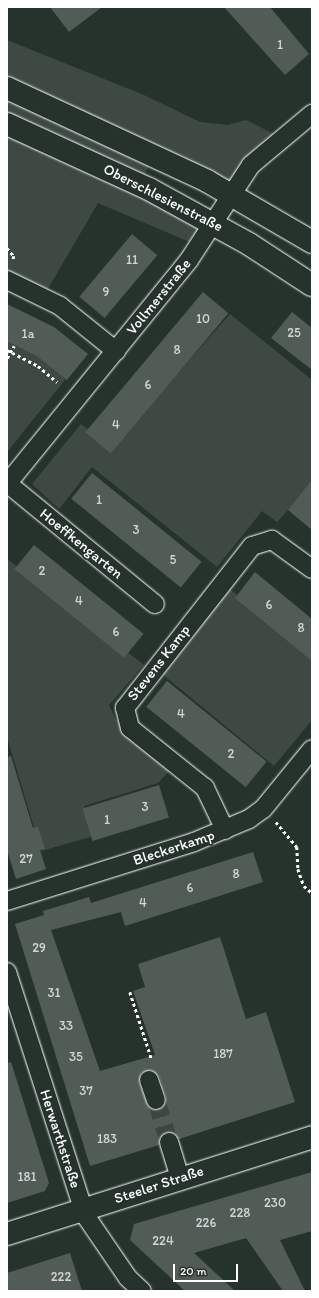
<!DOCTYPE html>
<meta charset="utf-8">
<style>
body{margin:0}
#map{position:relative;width:319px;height:1298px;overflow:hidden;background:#26332d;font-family:Itim,sans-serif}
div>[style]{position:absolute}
.green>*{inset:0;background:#3e4944;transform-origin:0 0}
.building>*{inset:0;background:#515c57;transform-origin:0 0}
.minor-tunnel>*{height:18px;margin-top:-9px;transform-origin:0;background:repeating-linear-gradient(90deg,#3c4742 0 18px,transparent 0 27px)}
.path>*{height:2.5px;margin-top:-1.25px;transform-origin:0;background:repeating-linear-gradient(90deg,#fff 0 3px,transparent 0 6px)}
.roads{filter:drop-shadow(0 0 1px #fff) drop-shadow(0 0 1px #fff)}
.minor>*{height:18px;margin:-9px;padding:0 9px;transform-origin:9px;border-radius:9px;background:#26332d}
.secondary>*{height:22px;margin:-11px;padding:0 11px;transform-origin:11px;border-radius:11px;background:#26332d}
span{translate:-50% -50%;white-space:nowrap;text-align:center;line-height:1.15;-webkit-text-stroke:3.5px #26332d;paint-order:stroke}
.number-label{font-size:13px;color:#d4d6d5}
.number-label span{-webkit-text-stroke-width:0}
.street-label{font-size:15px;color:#fff}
.frame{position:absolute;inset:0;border:8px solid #fff;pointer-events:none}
.scale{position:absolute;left:173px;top:1264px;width:65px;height:18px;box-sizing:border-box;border:2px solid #fff;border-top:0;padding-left:5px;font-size:12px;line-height:14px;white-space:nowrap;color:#fff;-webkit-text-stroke:3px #26332d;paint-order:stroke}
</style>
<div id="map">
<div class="green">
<i style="clip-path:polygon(7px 40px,144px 95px,200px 122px,228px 125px,246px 120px,282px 138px,230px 193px,7px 87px)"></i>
<i style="left:7px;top:89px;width:161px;height:33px;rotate:25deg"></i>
<i style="clip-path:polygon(7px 126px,211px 223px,199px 246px,98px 203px,42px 299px,7px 283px)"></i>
<i style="clip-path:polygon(230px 314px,312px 380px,312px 489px,309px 487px,277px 522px,262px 511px,217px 567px,92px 467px,59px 509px,32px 484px,81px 424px,111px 448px)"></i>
<i style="clip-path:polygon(7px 335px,69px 375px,7px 452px)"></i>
<i style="clip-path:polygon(7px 559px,144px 665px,109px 705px,115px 718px,171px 769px,158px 783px,84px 806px,94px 836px,41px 851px,7px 737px)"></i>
<i style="clip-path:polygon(230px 589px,312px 658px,312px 720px,274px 766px,161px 673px)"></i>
</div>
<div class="building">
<i style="clip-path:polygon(50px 7px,102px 7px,69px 32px)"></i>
<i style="clip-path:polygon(224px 7px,270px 7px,309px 54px,285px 75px)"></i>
<i style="left:132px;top:234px;width:33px;height:82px;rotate:40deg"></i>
<i style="left:203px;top:292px;width:33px;height:183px;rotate:40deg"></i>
<i style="clip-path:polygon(7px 304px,54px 327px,88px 354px,67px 380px,37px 356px,7px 341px)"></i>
<i style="clip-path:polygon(292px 312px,312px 328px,312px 370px,271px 338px)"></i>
<i style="left:92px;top:473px;width:141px;height:33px;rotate:39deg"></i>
<i style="clip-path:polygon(312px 480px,312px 530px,288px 510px)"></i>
<i style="left:34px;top:545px;width:141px;height:31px;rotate:39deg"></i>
<i style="clip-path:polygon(255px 572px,312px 619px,312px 661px,235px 598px)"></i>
<i style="left:167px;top:681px;width:128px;height:33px;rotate:39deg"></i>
<i style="clip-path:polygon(11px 756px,33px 828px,38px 827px,45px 849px,40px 850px,46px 869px,16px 879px,7px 850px,7px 757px)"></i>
<i style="left:159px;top:785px;width:34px;height:80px;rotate:73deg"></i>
<i style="clip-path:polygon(evenodd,253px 852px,263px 882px,125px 926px,121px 912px,51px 930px,100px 1071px,155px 1055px,133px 991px,145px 987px,138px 964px,220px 937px,246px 1019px,266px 1012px,295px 1102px,179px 1139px,172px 1132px,166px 1132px,159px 1145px,90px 1166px,15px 924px,44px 915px,43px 911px,89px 897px,91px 903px,253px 852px,151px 1070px,159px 1076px,166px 1097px,164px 1107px,159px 1110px,149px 1108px,139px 1083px,141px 1073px,151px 1070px)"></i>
<i style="clip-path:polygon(11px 1062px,49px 1183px,45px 1191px,7px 1203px,7px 1063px)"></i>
<i style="clip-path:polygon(312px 1172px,312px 1231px,280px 1240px,305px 1291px,283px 1291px,246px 1238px,194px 1253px,235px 1291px,185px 1291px,130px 1240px,134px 1224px)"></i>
<i style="clip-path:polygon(70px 1253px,82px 1291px,7px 1291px,7px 1273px)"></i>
</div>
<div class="minor-tunnel">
<i style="left:156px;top:1100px;width:44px;rotate:72.8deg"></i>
</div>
<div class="path">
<i style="left:7px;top:248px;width:11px;rotate:49deg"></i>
<i style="left:14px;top:256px;width:5px;rotate:101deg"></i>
<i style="left:7px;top:350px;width:35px;rotate:27deg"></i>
<i style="left:38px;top:366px;width:25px;rotate:40deg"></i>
<i style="left:7px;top:358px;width:14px;rotate:-60deg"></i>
<i style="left:276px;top:822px;width:33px;rotate:50deg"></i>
<i style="left:297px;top:847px;width:22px;rotate:87deg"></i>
<i style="left:298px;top:869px;width:18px;rotate:71deg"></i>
<i style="left:304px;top:886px;width:11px;rotate:41deg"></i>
<i style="left:130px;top:992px;width:71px;rotate:72.1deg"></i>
</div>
<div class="roads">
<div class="minor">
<i style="left:7px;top:280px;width:59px;rotate:26.1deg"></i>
<i style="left:60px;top:306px;width:72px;rotate:38.8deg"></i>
<i style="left:7px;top:483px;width:191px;rotate:39.3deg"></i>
<i style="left:7px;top:484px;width:289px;rotate:-50.9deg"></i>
<i style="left:189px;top:260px;width:113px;rotate:-56.9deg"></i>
<i style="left:251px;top:165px;width:80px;rotate:-39.9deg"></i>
<i style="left:225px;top:830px;width:47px;rotate:-115.5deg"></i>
<i style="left:205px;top:788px;width:96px;rotate:-141.3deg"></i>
<i style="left:130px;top:728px;width:21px;rotate:-104deg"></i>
<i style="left:125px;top:708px;width:206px;rotate:-51.9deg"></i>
<i style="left:252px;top:546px;width:21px;rotate:-17deg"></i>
<i style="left:272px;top:540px;width:49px;rotate:35.9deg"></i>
<i style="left:7px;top:901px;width:196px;rotate:-17.5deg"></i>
<i style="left:194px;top:842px;width:60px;rotate:-22.7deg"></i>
<i style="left:249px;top:819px;width:17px;rotate:-36deg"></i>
<i style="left:263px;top:809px;width:77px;rotate:-50.8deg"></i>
<i style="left:7px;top:972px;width:255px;rotate:72.2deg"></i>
<i style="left:85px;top:1215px;width:76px;rotate:55.7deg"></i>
<i style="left:128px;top:1278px;width:19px;rotate:43deg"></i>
<i style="left:149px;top:1080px;width:21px;rotate:71deg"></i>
<i style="left:169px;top:1142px;width:39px;rotate:73deg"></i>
</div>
<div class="secondary">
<i style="left:7px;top:88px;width:221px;rotate:24.9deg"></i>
<i style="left:207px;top:181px;width:121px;rotate:30.2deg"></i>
<i style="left:7px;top:124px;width:156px;rotate:24.6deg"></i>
<i style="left:149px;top:189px;width:114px;rotate:28.8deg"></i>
<i style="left:249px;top:244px;width:75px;rotate:33.1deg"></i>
<i style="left:7px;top:1234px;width:320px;rotate:-17.6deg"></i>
</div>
</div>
<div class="number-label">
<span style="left:280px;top:45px">1</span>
<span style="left:132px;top:260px">11</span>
<span style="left:106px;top:292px">9</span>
<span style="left:203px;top:319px">10</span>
<span style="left:294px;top:333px">25</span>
<span style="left:28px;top:334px">1a</span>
<span style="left:177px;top:350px">8</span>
<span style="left:148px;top:385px">6</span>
<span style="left:116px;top:425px">4</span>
<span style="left:99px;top:500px">1</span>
<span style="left:136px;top:530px">3</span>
<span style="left:173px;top:560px">5</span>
<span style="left:42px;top:571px">2</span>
<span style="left:79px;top:601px">4</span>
<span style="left:269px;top:605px">6</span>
<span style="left:301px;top:628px">8</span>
<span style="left:116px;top:632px">6</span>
<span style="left:181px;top:714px">4</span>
<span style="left:231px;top:754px">2</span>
<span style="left:145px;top:807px">3</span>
<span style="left:107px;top:820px">1</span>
<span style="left:26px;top:859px">27</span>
<span style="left:236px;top:874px">8</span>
<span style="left:190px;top:888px">6</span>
<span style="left:143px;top:903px">4</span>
<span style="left:39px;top:948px">29</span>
<span style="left:54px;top:993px">31</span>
<span style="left:66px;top:1026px">33</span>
<span style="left:223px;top:1054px">187</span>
<span style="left:76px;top:1057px">35</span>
<span style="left:86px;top:1091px">37</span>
<span style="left:107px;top:1139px">183</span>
<span style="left:27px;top:1177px">181</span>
<span style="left:275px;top:1203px">230</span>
<span style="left:240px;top:1213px">228</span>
<span style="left:206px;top:1223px">226</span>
<span style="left:163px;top:1241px">224</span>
<span style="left:61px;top:1277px">222</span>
</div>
<div class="street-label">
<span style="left:163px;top:198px;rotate:27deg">Oberschlesienstraße</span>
<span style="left:159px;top:297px;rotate:-51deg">Vollmerstraße</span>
<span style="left:81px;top:544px;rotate:39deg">Hoeffkengarten</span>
<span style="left:159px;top:663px;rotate:-52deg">Stevens Kamp</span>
<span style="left:174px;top:848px;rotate:-18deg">Bleckerkamp</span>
<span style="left:60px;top:1139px;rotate:72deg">Herwarthstraße</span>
<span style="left:159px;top:1185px;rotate:-18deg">Steeler Straße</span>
</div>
<div class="frame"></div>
<div class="scale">20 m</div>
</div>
